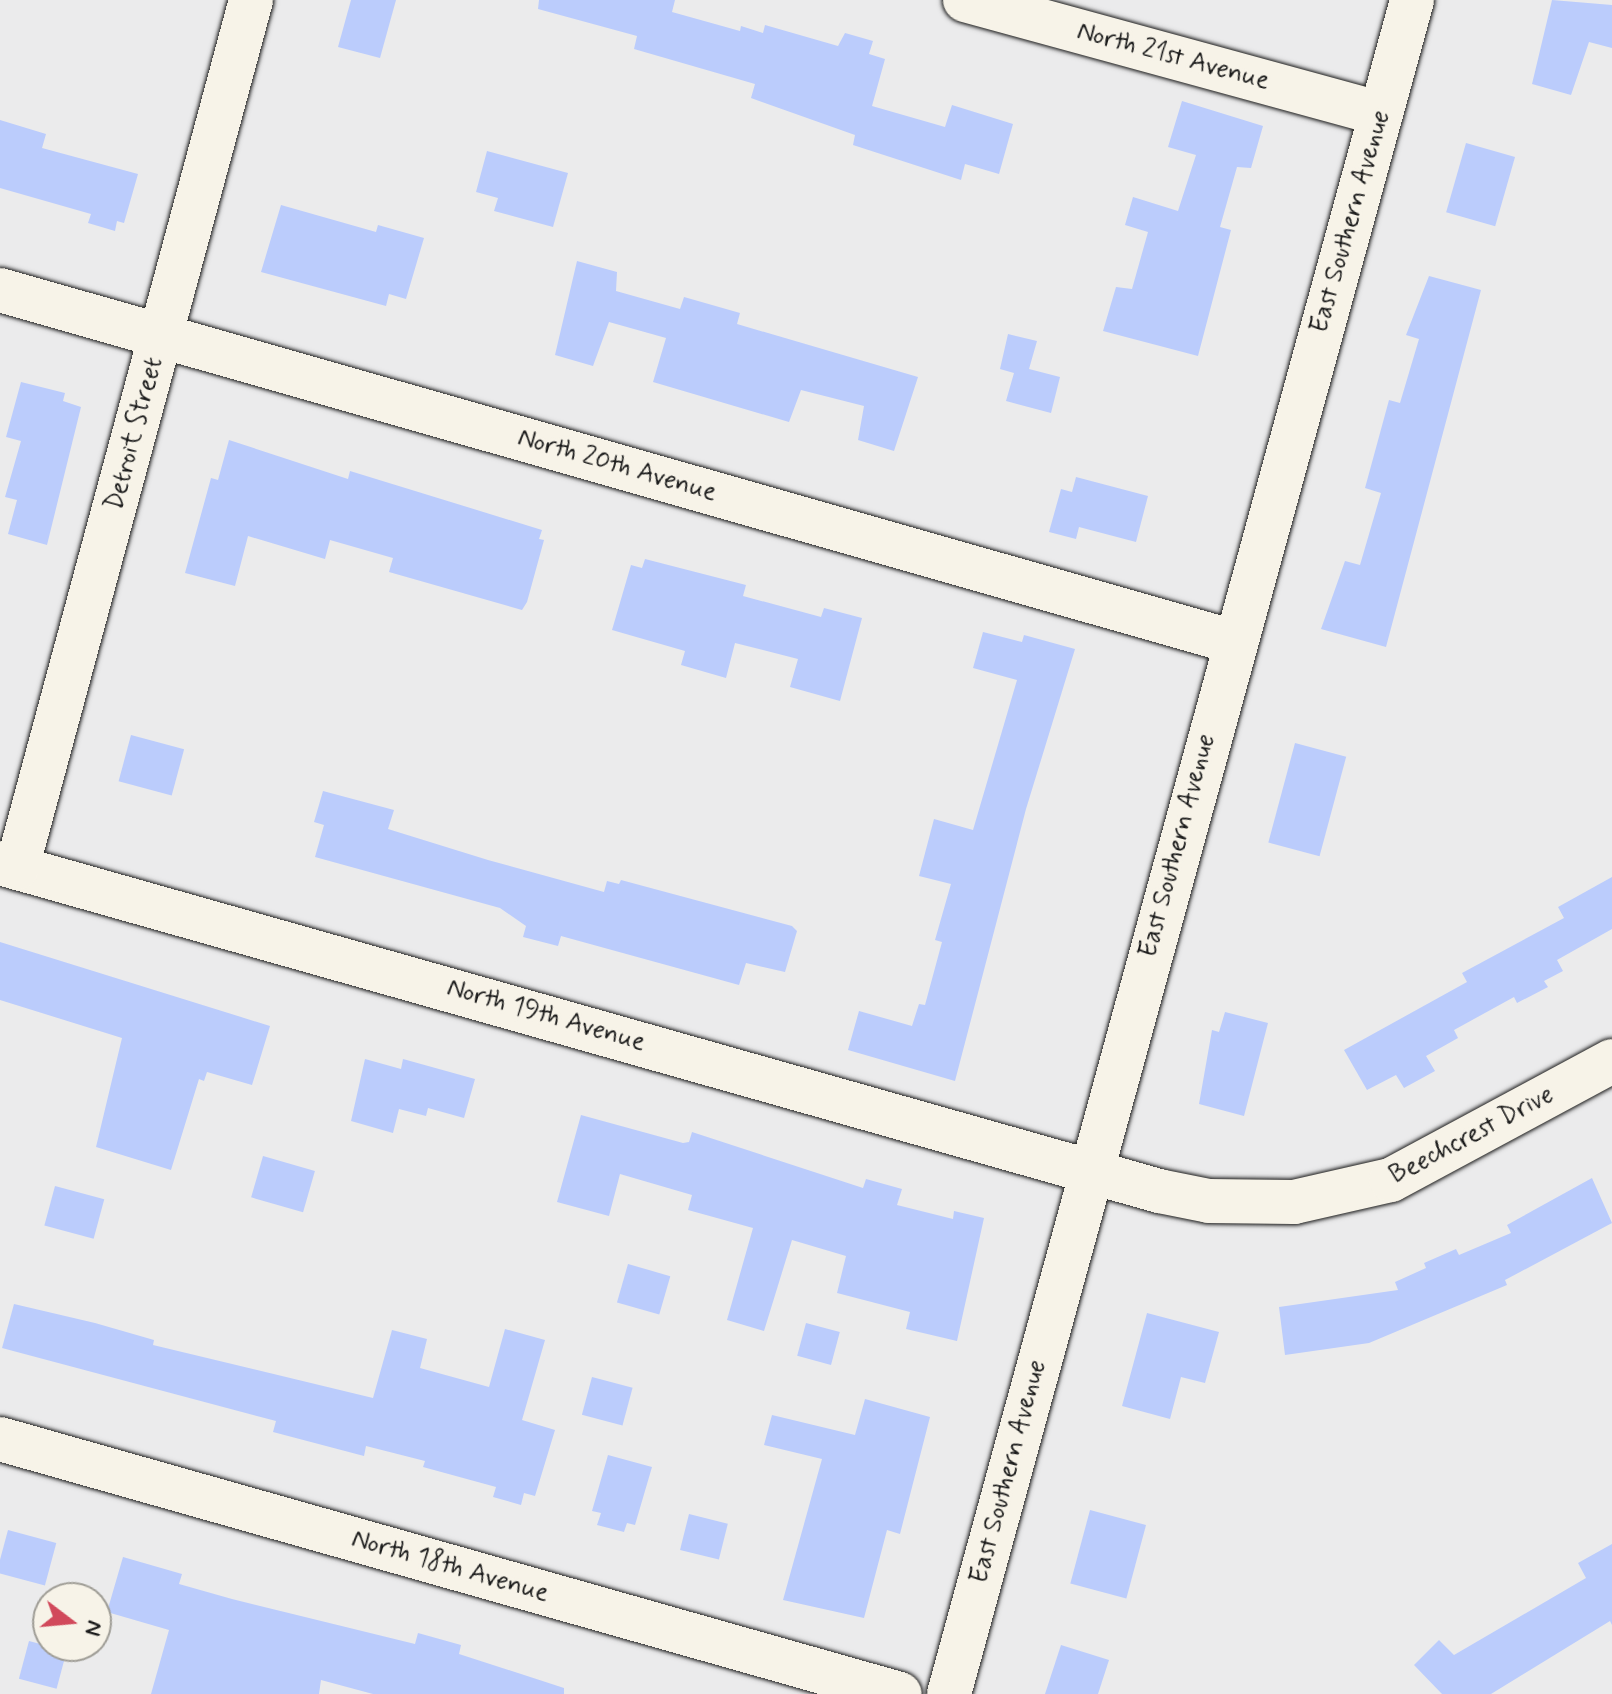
<!DOCTYPE html>
<style>
body{margin:0}
#map{position:relative;width:1612px;height:1694px;overflow:hidden;background:#ebebec;font-family:Mynerve,sans-serif}
div>[style]{position:absolute}
.building>*{inset:0;background:#bbccfc;transform-origin:0 0}
.roads{filter:drop-shadow(0 0 2px #1c1c1c) drop-shadow(0 0 2px #1c1c1c)}
.minor>*{height:44px;margin:-22px;padding:0 22px;transform-origin:22px;border-radius:22px;background:#f7f3e8}
span{translate:-50% -50%;white-space:nowrap;text-align:center;line-height:1.15;-webkit-text-stroke:6px #f7f3e8;paint-order:stroke}
.street-label{font-size:26px;color:#1c1c1c}
.north{position:absolute;left:32px;top:1582px;width:80px;height:80px;box-sizing:border-box;background:#f7f3e8;border:2px solid #9f9d96;border-radius:50%;rotate:106deg;font-size:22px;font-weight:700;line-height:32px;text-align:center;color:#1c1c1c}
.north::after{content:'';display:block;margin:auto;width:28px;height:36px;background:#d1495b;clip-path:polygon(50% 0,100% 100%,50% 72%,0 100%)}
</style>
<div id="map">
<div class="building">
<i style="clip-path:polygon(351px 0,396px 0,380px 58px,338px 47px)"></i>
<i style="clip-path:polygon(539px 0,675px 0,672px 12px,740px 31px,741px 26px,763px 33px,765px 25px,838px 46px,845px 33px,873px 41px,869px 54px,885px 59px,872px 106px,945px 127px,952px 105px,1013px 124px,999px 174px,965px 164px,961px 180px,853px 145px,855px 135px,751px 98px,755px 84px,634px 49px,637px 36px,538px 9px)"></i>
<i style="clip-path:polygon(1552px 0,1612px 5px,1612px 48px,1589px 42px,1571px 95px,1532px 84px)"></i>
<i style="clip-path:polygon(1182px 101px,1263px 126px,1251px 168px,1237px 167px,1220px 227px,1231px 230px,1198px 356px,1103px 331px,1116px 287px,1132px 289px,1148px 232px,1125px 225px,1133px 197px,1178px 211px,1196px 155px,1168px 147px)"></i>
<i style="clip-path:polygon(0 120px,46px 134px,42px 148px,138px 174px,124px 223px,117px 221px,115px 231px,88px 223px,91px 214px,0 188px)"></i>
<i style="left:1466px;top:143px;width:51px;height:72px;rotate:16deg"></i>
<i style="clip-path:polygon(487px 151px,568px 173px,553px 227px,494px 211px,498px 198px,476px 192px)"></i>
<i style="clip-path:polygon(281px 205px,376px 232px,378px 225px,424px 238px,406px 299px,389px 294px,386px 306px,261px 272px)"></i>
<i style="clip-path:polygon(577px 261px,617px 272px,616px 291px,680px 309px,684px 297px,740px 313px,737px 324px,918px 377px,894px 451px,858px 440px,864px 406px,801px 390px,789px 422px,653px 382px,666px 338px,609px 322px,593px 366px,555px 355px)"></i>
<i style="clip-path:polygon(1429px 276px,1481px 290px,1386px 647px,1321px 629px,1345px 561px,1360px 565px,1381px 493px,1365px 488px,1389px 400px,1400px 403px,1419px 339px,1406px 335px)"></i>
<i style="clip-path:polygon(1008px 334px,1037px 341px,1029px 369px,1060px 377px,1051px 413px,1006px 401px,1014px 373px,1000px 369px)"></i>
<i style="clip-path:polygon(21px 382px,65px 393px,63px 401px,81px 407px,47px 545px,8px 534px,17px 500px,5px 497px,21px 441px,6px 437px)"></i>
<i style="clip-path:polygon(229px 440px,348px 479px,350px 471px,542px 530px,539px 539px,544px 540px,527px 602px,522px 610px,389px 572px,393px 558px,330px 540px,325px 559px,248px 536px,235px 586px,185px 573px,211px 478px,218px 480px)"></i>
<i style="clip-path:polygon(1076px 477px,1148px 496px,1136px 542px,1079px 527px,1076px 539px,1049px 532px,1061px 489px,1072px 492px)"></i>
<i style="clip-path:polygon(645px 559px,746px 585px,743px 596px,821px 617px,824px 608px,862px 618px,840px 701px,790px 687px,798px 659px,735px 643px,726px 678px,681px 665px,685px 651px,612px 630px,631px 565px,642px 568px)"></i>
<i style="clip-path:polygon(983px 632px,1022px 642px,1024px 635px,1075px 649px,1026px 809px,955px 1081px,848px 1050px,859px 1011px,912px 1026px,919px 1004px,925px 1005px,942px 942px,935px 940px,951px 884px,919px 876px,934px 819px,973px 830px,1017px 680px,973px 668px)"></i>
<i style="left:131px;top:735px;width:55px;height:48px;rotate:15deg"></i>
<i style="left:1295px;top:743px;width:53px;height:103px;rotate:15deg"></i>
<i style="clip-path:polygon(323px 791px,394px 810px,388px 829px,488px 860px,604px 892px,607px 881px,619px 884px,621px 880px,792px 926px,797px 931px,785px 972px,746px 963px,739px 985px,561px 936px,558px 946px,523px 937px,526px 926px,500px 908px,315px 857px,324px 825px,314px 822px)"></i>
<i style="clip-path:polygon(1612px 877px,1612px 929px,1557px 960px,1563px 971px,1544px 981px,1548px 987px,1517px 1003px,1514px 997px,1454px 1030px,1458px 1038px,1426px 1056px,1435px 1071px,1404px 1088px,1396px 1075px,1367px 1090px,1344px 1050px,1467px 982px,1462px 973px,1564px 918px,1558px 907px)"></i>
<i style="clip-path:polygon(0 942px,270px 1026px,252px 1085px,207px 1072px,204px 1081px,199px 1079px,171px 1170px,96px 1147px,122px 1038px,0 1000px)"></i>
<i style="clip-path:polygon(1225px 1012px,1268px 1023px,1244px 1116px,1199px 1104px,1212px 1030px,1219px 1032px)"></i>
<i style="clip-path:polygon(365px 1059px,401px 1069px,403px 1059px,475px 1079px,464px 1118px,428px 1108px,426px 1116px,399px 1109px,393px 1133px,351px 1121px)"></i>
<i style="clip-path:polygon(581px 1115px,683px 1143px,689px 1142px,692px 1132px,863px 1188px,866px 1179px,902px 1189px,897px 1205px,953px 1219px,954px 1211px,984px 1218px,957px 1341px,906px 1329px,910px 1312px,837px 1293px,846px 1256px,792px 1240px,764px 1331px,727px 1320px,753px 1228px,688px 1210px,692px 1195px,620px 1174px,609px 1216px,557px 1202px)"></i>
<i style="left:263px;top:1156px;width:54px;height:43px;rotate:16deg"></i>
<i style="clip-path:polygon(1592px 1178px,1612px 1223px,1505px 1280px,1507px 1285px,1369px 1343px,1285px 1355px,1279px 1307px,1398px 1290px,1395px 1282px,1426px 1268px,1424px 1263px,1456px 1249px,1459px 1255px,1511px 1233px,1507px 1225px)"></i>
<i style="left:55px;top:1186px;width:51px;height:41px;rotate:15deg"></i>
<i style="left:628px;top:1264px;width:44px;height:40px;rotate:16deg"></i>
<i style="clip-path:polygon(14px 1304px,95px 1323px,154px 1340px,153px 1345px,373px 1398px,392px 1330px,427px 1339px,420px 1368px,489px 1387px,505px 1329px,545px 1340px,522px 1420px,555px 1430px,535px 1496px,524px 1493px,521px 1505px,493px 1497px,496px 1487px,423px 1467px,425px 1461px,366px 1446px,364px 1456px,273px 1432px,276px 1421px,2px 1348px)"></i>
<i style="clip-path:polygon(1147px 1313px,1219px 1332px,1205px 1383px,1181px 1377px,1170px 1419px,1122px 1406px)"></i>
<i style="left:806px;top:1323px;width:35px;height:34px;rotate:15deg"></i>
<i style="left:592px;top:1377px;width:42px;height:39px;rotate:15deg"></i>
<i style="clip-path:polygon(865px 1399px,930px 1417px,900px 1534px,887px 1530px,864px 1618px,783px 1600px,822px 1459px,764px 1445px,772px 1415px,855px 1435px)"></i>
<i style="clip-path:polygon(608px 1455px,652px 1467px,635px 1525px,627px 1523px,624px 1532px,597px 1525px,601px 1513px,592px 1511px)"></i>
<i style="left:1090px;top:1510px;width:58px;height:76px;rotate:15deg"></i>
<i style="left:689px;top:1514px;width:40px;height:37px;rotate:14deg"></i>
<i style="left:8px;top:1530px;width:50px;height:44px;rotate:15deg"></i>
<i style="clip-path:polygon(1612px 1544px,1612px 1625px,1610px 1621px,1491px 1694px,1442px 1694px,1414px 1665px,1439px 1640px,1454px 1655px,1586px 1578px,1578px 1563px)"></i>
<i style="clip-path:polygon(123px 1557px,182px 1574px,179px 1584px,232px 1599px,415px 1644px,418px 1633px,461px 1645px,459px 1654px,564px 1688px,564px 1694px,373px 1694px,321px 1680px,319px 1694px,151px 1694px,169px 1630px,107px 1612px)"></i>
<i style="left:29px;top:1641px;width:39px;height:39px;rotate:15deg"></i>
<i style="clip-path:polygon(1061px 1645px,1109px 1660px,1098px 1694px,1045px 1694px)"></i>
</div>
<div class="roads">
<div class="minor">
<i style="left:965px;top:0;width:431px;rotate:15.3deg"></i>
<i style="left:0;top:290px;width:1283px;rotate:15.92deg"></i>
<i style="left:0;top:863px;width:1205px;rotate:15.8deg"></i>
<i style="left:1159px;top:1191px;width:51px;rotate:11.3deg"></i>
<i style="left:1209px;top:1201px;width:85px;rotate:0.7deg"></i>
<i style="left:1294px;top:1202px;width:99px;rotate:-12.8deg"></i>
<i style="left:1391px;top:1180px;width:251px;rotate:-28.3deg"></i>
<i style="left:17px;top:868px;width:899px;rotate:-74.91deg"></i>
<i style="left:0;top:1439px;width:935px;rotate:15.82deg"></i>
<i style="left:949px;top:1694px;width:1756px;rotate:-74.71deg"></i>
</div>
</div>
<div class="street-label">
<span style="left:1173px;top:57px;rotate:15deg">North 21st Avenue</span>
<span style="left:1351px;top:222px;rotate:-74deg">East Southern Avenue</span>
<span style="left:135px;top:434px;rotate:-75deg">Detroit Street</span>
<span style="left:617px;top:466px;rotate:16deg">North 20th Avenue</span>
<span style="left:1178px;top:846px;rotate:-75deg">East Southern Avenue</span>
<span style="left:546px;top:1016px;rotate:16deg">North 19th Avenue</span>
<span style="left:1472px;top:1136px;rotate:-28deg">Beechcrest Drive</span>
<span style="left:1009px;top:1472px;rotate:-75deg">East Southern Avenue</span>
<span style="left:450px;top:1567px;rotate:16deg">North 18th Avenue</span>
</div>
<div class="north">N</div>
</div>
